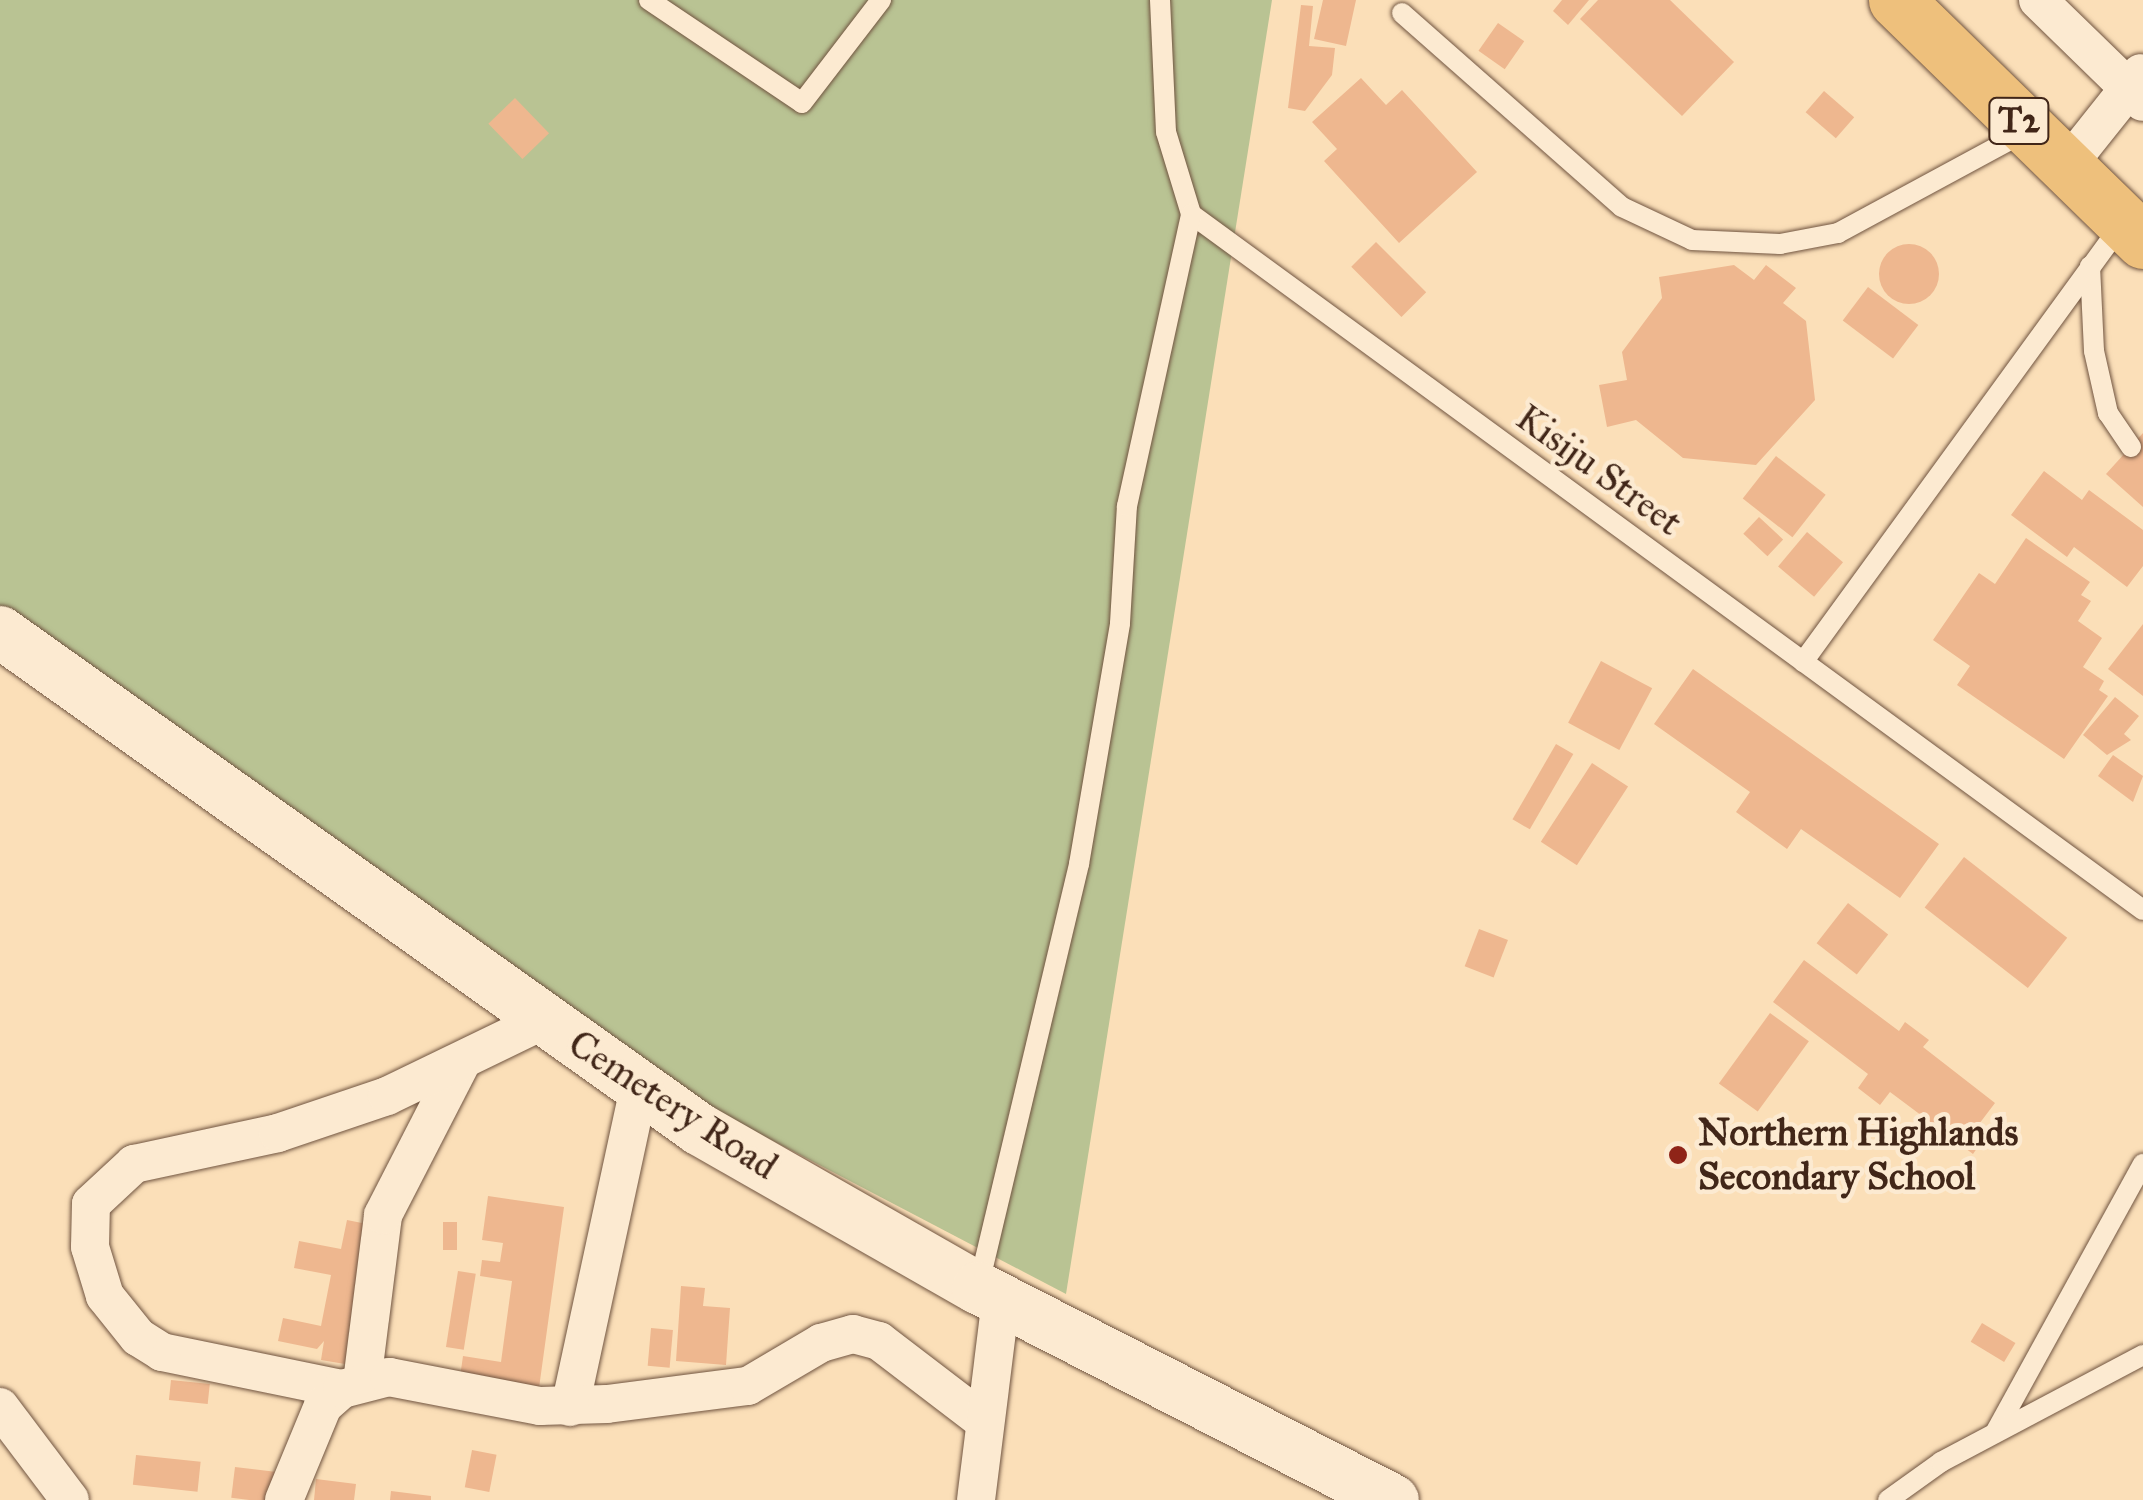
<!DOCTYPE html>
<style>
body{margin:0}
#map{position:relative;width:2143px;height:1500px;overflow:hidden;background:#fbdfb8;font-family:"IM FELL Great Primer",serif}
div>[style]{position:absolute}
.green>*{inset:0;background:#b9c393}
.building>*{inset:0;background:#eeb78f;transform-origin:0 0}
.round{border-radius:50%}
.roads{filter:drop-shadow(0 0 2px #705440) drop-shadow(0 0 2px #705440)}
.service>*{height:20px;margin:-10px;padding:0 10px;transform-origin:10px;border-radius:10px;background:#fcead1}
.minor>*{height:38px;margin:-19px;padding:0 19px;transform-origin:19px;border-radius:19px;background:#fcead1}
.secondary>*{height:52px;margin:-26px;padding:0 26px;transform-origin:26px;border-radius:26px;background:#fcead1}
.trunk>*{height:55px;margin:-27.5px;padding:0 27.5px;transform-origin:27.5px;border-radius:27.5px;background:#eec07c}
.dots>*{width:28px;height:28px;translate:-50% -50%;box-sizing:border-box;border:5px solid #fcead1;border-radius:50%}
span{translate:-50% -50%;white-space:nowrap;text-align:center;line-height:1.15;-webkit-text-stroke:9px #fcead1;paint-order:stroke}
.shield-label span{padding:2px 8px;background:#fcead1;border:2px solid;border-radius:8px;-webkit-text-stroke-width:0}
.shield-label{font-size:35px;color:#412618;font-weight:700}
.street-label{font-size:38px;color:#412618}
.poi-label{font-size:38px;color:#412618;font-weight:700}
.left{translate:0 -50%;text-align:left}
</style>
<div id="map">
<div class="green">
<i style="clip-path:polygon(0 0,1272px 0,1066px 1294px,716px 1111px,0 612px)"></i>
</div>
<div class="building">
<i style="clip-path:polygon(1323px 0,1356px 0,1346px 46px,1314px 39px)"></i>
<i style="clip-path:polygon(1562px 0,1589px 0,1568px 25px,1553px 11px)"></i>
<i style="clip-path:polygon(1598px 0,1670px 0,1734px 62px,1682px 116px,1580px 19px)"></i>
<i style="clip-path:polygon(1301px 5px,1313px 6px,1309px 46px,1335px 48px,1332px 75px,1305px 111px,1288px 108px)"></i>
<i style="left:1498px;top:23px;width:32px;height:34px;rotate:35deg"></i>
<i style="clip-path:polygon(1361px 78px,1386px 105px,1402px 90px,1477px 172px,1399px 243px,1324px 161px,1337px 149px,1312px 122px)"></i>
<i style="left:1824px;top:91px;width:40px;height:28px;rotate:41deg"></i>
<i style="left:515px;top:98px;width:49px;height:37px;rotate:46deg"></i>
<i style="left:1376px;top:242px;width:71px;height:35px;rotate:45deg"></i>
<i class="round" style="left:1879px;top:244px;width:60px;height:60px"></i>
<i style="clip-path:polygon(1734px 265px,1754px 280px,1766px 265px,1796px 288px,1783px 303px,1806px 321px,1815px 400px,1756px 465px,1683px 458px,1636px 420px,1607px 427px,1599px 385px,1627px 380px,1622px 352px,1662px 298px,1659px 277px)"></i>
<i style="left:1868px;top:287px;width:63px;height:42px;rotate:37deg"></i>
<i style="clip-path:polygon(2143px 433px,2143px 507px,2106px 474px)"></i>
<i style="left:1776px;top:456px;width:63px;height:54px;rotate:38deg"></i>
<i style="clip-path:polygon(2044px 471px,2082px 500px,2089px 490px,2143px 530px,2143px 566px,2127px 587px,2074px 547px,2067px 557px,2011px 515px)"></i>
<i style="left:1759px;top:517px;width:33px;height:23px;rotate:43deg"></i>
<i style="left:1807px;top:532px;width:47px;height:45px;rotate:40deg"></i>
<i style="clip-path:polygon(2026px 538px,2090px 582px,2081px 595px,2091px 601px,2078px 621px,2102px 638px,2083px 667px,2104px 681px,2099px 690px,2108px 696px,2064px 759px,1957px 685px,1970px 666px,1933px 640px,1979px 573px,1995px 584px)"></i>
<i style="clip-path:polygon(2143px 624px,2143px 696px,2108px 669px)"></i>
<i style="left:1601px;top:661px;width:58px;height:70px;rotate:28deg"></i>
<i style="clip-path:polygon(1693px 669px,1939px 844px,1900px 898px,1801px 829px,1787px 849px,1736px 812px,1750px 792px,1654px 724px)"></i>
<i style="clip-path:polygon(2115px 697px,2139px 716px,2124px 734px,2131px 740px,2107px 755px,2083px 735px)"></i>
<i style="left:1556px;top:744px;width:20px;height:87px;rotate:30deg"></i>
<i style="clip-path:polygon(2113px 755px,2143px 776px,2133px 802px,2098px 776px)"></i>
<i style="left:1592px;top:763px;width:43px;height:94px;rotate:33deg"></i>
<i style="left:1964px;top:857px;width:131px;height:64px;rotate:38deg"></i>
<i style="left:1848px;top:903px;width:51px;height:51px;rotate:38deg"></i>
<i style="left:1479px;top:929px;width:31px;height:40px;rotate:21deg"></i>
<i style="clip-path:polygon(1804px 960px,1899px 1031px,1905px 1022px,1929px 1040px,1923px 1047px,1995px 1103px,1976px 1128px,1986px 1135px,1973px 1154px,1890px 1092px,1880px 1105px,1858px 1088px,1868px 1074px,1773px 1002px)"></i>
<i style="left:1770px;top:1013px;width:48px;height:87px;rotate:36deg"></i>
<i style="clip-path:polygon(488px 1196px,564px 1207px,539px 1388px,460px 1377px,463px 1356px,501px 1362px,512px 1281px,480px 1276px,482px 1260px,500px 1262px,503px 1243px,482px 1240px)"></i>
<i style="clip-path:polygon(347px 1220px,372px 1225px,345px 1364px,321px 1360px,324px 1341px,317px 1349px,278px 1341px,283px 1318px,321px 1326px,331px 1275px,294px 1268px,299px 1241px,341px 1249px)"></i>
<i style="left:443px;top:1222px;width:14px;height:28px"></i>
<i style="left:458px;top:1271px;width:18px;height:77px;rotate:9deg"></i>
<i style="clip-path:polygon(681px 1286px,705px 1288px,703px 1306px,730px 1308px,726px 1365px,676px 1361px)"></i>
<i style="left:1982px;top:1323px;width:39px;height:22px;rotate:31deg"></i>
<i style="left:651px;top:1328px;width:22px;height:38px;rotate:5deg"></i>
<i style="left:171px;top:1380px;width:39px;height:20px;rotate:6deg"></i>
<i style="left:472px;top:1450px;width:25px;height:38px;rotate:11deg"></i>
<i style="left:136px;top:1455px;width:65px;height:30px;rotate:6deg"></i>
<i style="left:235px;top:1467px;width:40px;height:31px;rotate:7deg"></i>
<i style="clip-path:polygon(316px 1479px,356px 1484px,354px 1500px,314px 1500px)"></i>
<i style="clip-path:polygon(391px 1491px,431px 1496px,431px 1500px,390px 1500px)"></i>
</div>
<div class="roads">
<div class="service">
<i style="left:649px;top:0;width:184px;rotate:33.9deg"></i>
<i style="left:802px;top:103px;width:130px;rotate:-52.5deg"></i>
<i style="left:1160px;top:0;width:132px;rotate:87.4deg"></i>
<i style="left:1166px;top:132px;width:86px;rotate:73deg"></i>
<i style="left:1191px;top:214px;width:1179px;rotate:36.17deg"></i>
<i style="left:1402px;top:13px;width:293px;rotate:41.4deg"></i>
<i style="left:1622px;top:207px;width:77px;rotate:25.2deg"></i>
<i style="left:1692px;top:240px;width:88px;rotate:2.6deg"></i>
<i style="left:1780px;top:244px;width:59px;rotate:-10.7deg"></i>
<i style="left:1838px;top:233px;width:215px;rotate:-28.4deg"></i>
<i style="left:2090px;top:266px;width:85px;rotate:87.3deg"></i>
<i style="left:2094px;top:351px;width:64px;rotate:77.3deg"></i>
<i style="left:2108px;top:413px;width:41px;rotate:55.9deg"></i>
<i style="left:1803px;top:662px;width:542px;rotate:-53.93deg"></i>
<i style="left:979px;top:1284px;width:432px;rotate:-76.6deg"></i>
<i style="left:1079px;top:864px;width:244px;rotate:-80.3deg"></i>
<i style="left:1120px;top:623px;width:117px;rotate:-86.6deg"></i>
<i style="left:1127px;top:506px;width:299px;rotate:-77.6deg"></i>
<i style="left:1996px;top:1431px;width:305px;rotate:-61.2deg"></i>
<i style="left:1888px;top:1500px;width:65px;rotate:-35.6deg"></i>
<i style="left:1941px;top:1462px;width:229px;rotate:-27.9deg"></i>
</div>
<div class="minor">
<i style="left:2038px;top:0;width:146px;rotate:44.2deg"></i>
<i style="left:2066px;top:167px;width:120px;rotate:-51.4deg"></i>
<i style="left:362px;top:1382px;width:168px;rotate:-82.8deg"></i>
<i style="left:383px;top:1215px;width:171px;rotate:-62.8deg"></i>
<i style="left:342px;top:1389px;width:184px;rotate:-168.4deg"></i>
<i style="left:162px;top:1352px;width:28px;rotate:-148deg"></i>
<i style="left:138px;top:1337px;width:53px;rotate:-128.8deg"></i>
<i style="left:105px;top:1296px;width:51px;rotate:-107deg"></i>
<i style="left:90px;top:1247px;width:43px;rotate:-88.7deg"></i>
<i style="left:91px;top:1204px;width:59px;rotate:-42.9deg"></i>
<i style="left:134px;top:1164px;width:147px;rotate:-12.1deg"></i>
<i style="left:278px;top:1133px;width:115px;rotate:-18.7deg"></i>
<i style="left:387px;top:1096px;width:174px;rotate:-25.8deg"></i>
<i style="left:0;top:1407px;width:116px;rotate:53deg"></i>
<i style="left:570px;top:1407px;width:327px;rotate:-77.8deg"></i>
<i style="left:284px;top:1500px;width:102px;rotate:-67.5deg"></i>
<i style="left:323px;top:1406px;width:25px;rotate:-42deg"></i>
<i style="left:342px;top:1389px;width:49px;rotate:-14.3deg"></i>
<i style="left:389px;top:1377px;width:154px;rotate:10.9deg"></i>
<i style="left:540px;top:1406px;width:67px;rotate:-1.7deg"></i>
<i style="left:607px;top:1404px;width:142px;rotate:-7.3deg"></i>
<i style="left:748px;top:1386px;width:85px;rotate:-30.5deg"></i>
<i style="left:821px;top:1343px;width:33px;rotate:-16deg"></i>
<i style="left:853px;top:1334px;width:27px;rotate:15deg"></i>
<i style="left:879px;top:1341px;width:133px;rotate:37.4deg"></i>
<i style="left:976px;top:1500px;width:202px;rotate:-82.9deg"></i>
</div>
<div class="secondary">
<i style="left:0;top:632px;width:858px;rotate:35.41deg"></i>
<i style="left:699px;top:1129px;width:321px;rotate:29.7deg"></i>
<i style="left:978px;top:1288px;width:466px;rotate:27.1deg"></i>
</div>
<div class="trunk">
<i style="left:1896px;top:0;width:345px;rotate:44.3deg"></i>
</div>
</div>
<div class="dots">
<i style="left:1678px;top:1155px;background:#8f2418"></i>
</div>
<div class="shield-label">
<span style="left:2019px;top:121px">T2</span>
</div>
<div class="street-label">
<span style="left:1599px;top:470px;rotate:36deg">Kisiju Street</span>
<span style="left:673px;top:1105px;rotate:33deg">Cemetery Road</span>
</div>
<div class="poi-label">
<span class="left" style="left:1698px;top:1155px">Northern Highlands<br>Secondary School</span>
</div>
</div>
